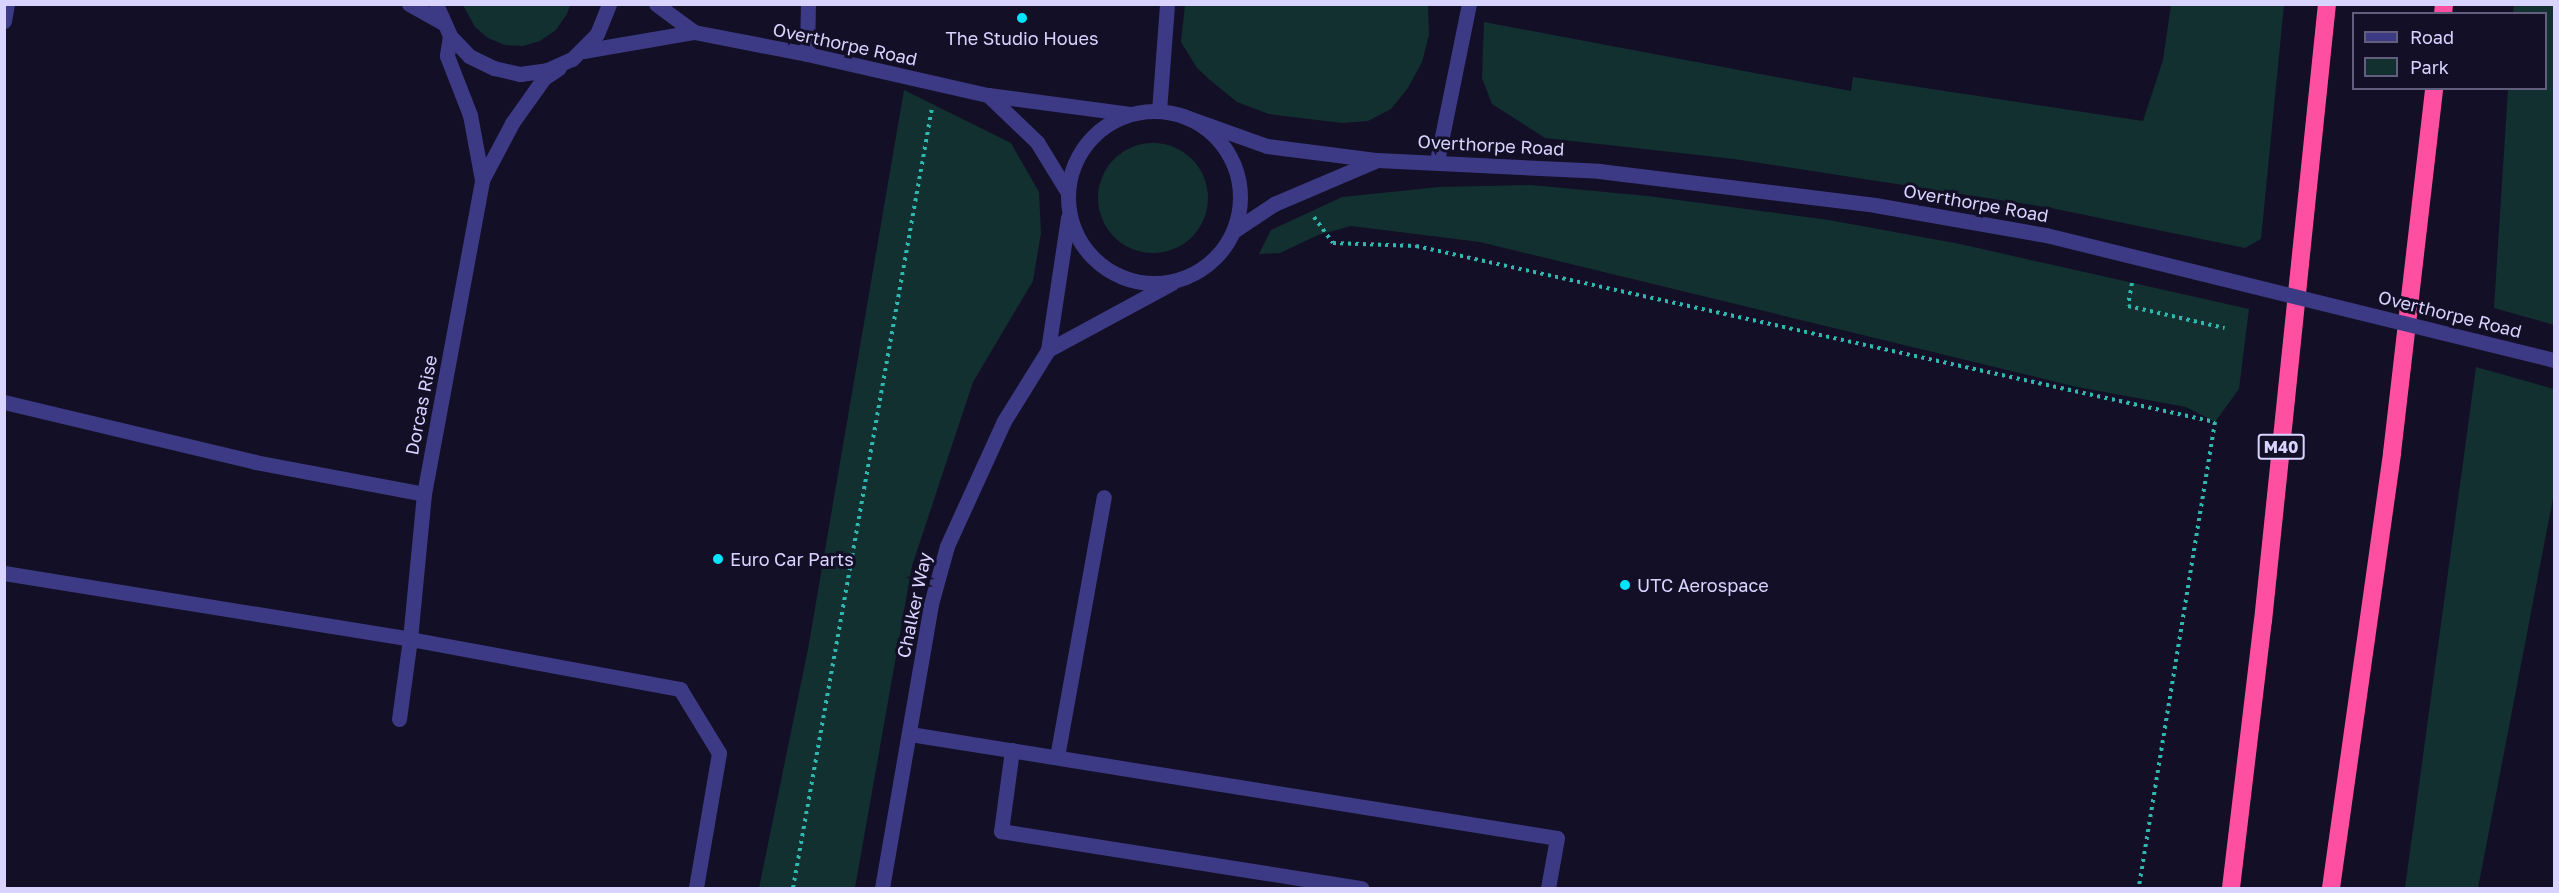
<!DOCTYPE html>
<style>
body{margin:0}
#map{position:relative;width:2559px;height:893px;overflow:hidden;background:#130f26;font-family:"Golos Text",sans-serif}
div>[style]{position:absolute}
.green>*{inset:0;background:#12302f}
.round{border-radius:50%}
.path>*{height:4px;margin-top:-2px;transform-origin:0;background:repeating-linear-gradient(90deg,#2fb8b0 0 3px,transparent 0 7.5px)}
.service>*{height:15px;margin:-7.5px;padding:0 7.5px;transform-origin:7.5px;border-radius:7.5px;background:#3d3a85}
.minor>*{height:15px;margin:-7.5px;padding:0 7.5px;transform-origin:7.5px;border-radius:7.5px;background:#3d3a85}
.tertiary>*{height:15px;margin:-7.5px;padding:0 7.5px;transform-origin:7.5px;border-radius:7.5px;background:#3d3a85}
.tertiary>.ring{margin:-7.5px;padding:0;box-sizing:content-box;background:none;border:15px solid #3d3a85;border-radius:50%}
.motorway>*{height:18px;margin:-9px;padding:0 9px;transform-origin:9px;border-radius:9px;background:#ff4fa3}
.tertiary-bridge>*{height:15px;margin:-7.5px;padding:0 7.5px;transform-origin:7.5px;border-radius:7.5px;background:#3d3a85}
.dots>*{width:16px;height:16px;translate:-50% -50%;box-sizing:border-box;border:3px solid #130f26;border-radius:50%}
span{translate:-50% -50%;white-space:nowrap;text-align:center;line-height:1.15;-webkit-text-stroke:6px #130f26;paint-order:stroke}
.shield-label span{padding:2px 4px;background:#130f26;border:2px solid;border-radius:4px;-webkit-text-stroke-width:0}
.shield-label{font-size:16px;color:#d9d4ff;font-weight:700}
.poi-label{font-size:18px;color:#d9d4ff}
.left{translate:0 -50%;text-align:left}
.street-label{font-size:18px;color:#d9d4ff}
.frame{position:absolute;inset:0;border:6px solid #d9d4ff;pointer-events:none}
.legend{position:absolute;left:2352px;top:12px;width:195px;height:78px;box-sizing:border-box;background:#130f26;border:2px solid #625e7d;margin:0;padding:8px 10px;list-style:none;font-size:18px;color:#d9d4ff}
.legend li{display:flex;align-items:center;gap:12px;height:30px}
.legend b{width:30px;border:2px solid #625e7d}
</style>
<div id="map">
<div class="green">
<i style="clip-path:polygon(463px 5px,463px 4px,570px 5px,567px 14px,556px 30px,540px 41px,523px 46px,505px 45px,488px 38px,475px 27px)"></i>
<i style="clip-path:polygon(1185px 5px,1428px 5px,1429px 35px,1422px 62px,1408px 88px,1391px 109px,1368px 121px,1342px 123px,1309px 119px,1269px 114px,1237px 102px,1210px 80px,1197px 68px,1181px 42px)"></i>
<i style="clip-path:polygon(2171px 5px,2284px 5px,2261px 239px,2245px 248px,2051px 208px,1734px 159px,1545px 138px,1492px 104px,1482px 78px,1484px 22px,1851px 91px,1853px 77px,2143px 121px,2163px 60px)"></i>
<i style="clip-path:polygon(2514px 5px,2554px 5px,2554px 325px,2494px 308px,2508px 89px,2546px 88px,2546px 14px,2513px 13px)"></i>
<i style="clip-path:polygon(904px 90px,1011px 143px,1039px 192px,1041px 233px,1033px 281px,973px 382px,912px 566px,855px 888px,759px 888px,808px 649px)"></i>
<i class="round" style="left:1098px;top:143px;width:110px;height:110px"></i>
<i style="clip-path:polygon(1531px 185px,1648px 196px,1829px 220px,1960px 244px,2249px 309px,2239px 389px,2215px 422px,2186px 407px,2077px 387px,1480px 242px,1351px 226px,1318px 235px,1280px 253px,1259px 254px,1271px 230px,1342px 197px,1439px 187px)"></i>
<i style="clip-path:polygon(2476px 367px,2554px 389px,2554px 493px,2478px 888px,2405px 888px)"></i>
</div>
<div class="path">
<i style="left:1314px;top:217px;width:32px;rotate:54deg"></i>
<i style="left:1333px;top:243px;width:83px;rotate:2.1deg"></i>
<i style="left:1416px;top:246px;width:818px;rotate:12.42deg"></i>
<i style="left:2215px;top:422px;width:472px;rotate:99.3deg"></i>
<i style="left:2132px;top:283px;width:23px;rotate:100deg"></i>
<i style="left:2128px;top:306px;width:99px;rotate:12.8deg"></i>
<i style="left:793px;top:888px;width:792px;rotate:-79.9deg"></i>
</div>
<div class="service">
<i style="left:4px;top:21px;width:17px;rotate:-80deg"></i>
<i style="left:1159px;top:111px;width:107px;rotate:-85.7deg"></i>
<i style="left:4px;top:402px;width:258px;rotate:13.4deg"></i>
<i style="left:255px;top:462px;width:172px;rotate:10.7deg"></i>
<i style="left:4px;top:573px;width:411px;rotate:9.2deg"></i>
<i style="left:410px;top:639px;width:275px;rotate:10.5deg"></i>
<i style="left:680px;top:689px;width:75px;rotate:58.6deg"></i>
<i style="left:719px;top:753px;width:137px;rotate:99.7deg"></i>
<i style="left:399px;top:719px;width:81px;rotate:-82.2deg"></i>
<i style="left:910px;top:734px;width:655px;rotate:9.13deg"></i>
<i style="left:1557px;top:838px;width:51px;rotate:100.2deg"></i>
<i style="left:1012px;top:750px;width:82px;rotate:97.7deg"></i>
<i style="left:1001px;top:831px;width:365px;rotate:9deg"></i>
<i style="left:1057px;top:757px;width:264px;rotate:-79.8deg"></i>
</div>
<div class="minor">
<i style="left:409px;top:4px;width:39px;rotate:29deg"></i>
<i style="left:450px;top:36px;width:20px;rotate:99deg"></i>
<i style="left:447px;top:56px;width:63px;rotate:68.7deg"></i>
<i style="left:470px;top:115px;width:66px;rotate:79.5deg"></i>
<i style="left:807px;top:54px;width:50px;rotate:-88.9deg"></i>
<i style="left:1437px;top:161px;width:160px;rotate:-78.5deg"></i>
<i style="left:1048px;top:350px;width:141px;rotate:-28.4deg"></i>
<i style="left:410px;top:639px;width:146px;rotate:-84.5deg"></i>
<i style="left:424px;top:494px;width:319px;rotate:-79.5deg"></i>
<i style="left:482px;top:180px;width:64px;rotate:-62.2deg"></i>
<i style="left:512px;top:123px;width:55px;rotate:-54.6deg"></i>
<i style="left:544px;top:78px;width:18px;rotate:-34deg"></i>
<i style="left:882px;top:888px;width:288px;rotate:-80.2deg"></i>
<i style="left:931px;top:604px;width:60px;rotate:-74.6deg"></i>
<i style="left:947px;top:546px;width:137px;rotate:-65.5deg"></i>
<i style="left:1004px;top:421px;width:84px;rotate:-58.2deg"></i>
<i style="left:1048px;top:350px;width:134px;rotate:-81.4deg"></i>
</div>
<div class="tertiary">
<i style="left:436px;top:4px;width:35px;rotate:66deg"></i>
<i style="left:450px;top:36px;width:28px;rotate:46deg"></i>
<i style="left:469px;top:56px;width:28px;rotate:26deg"></i>
<i style="left:494px;top:68px;width:27px;rotate:13deg"></i>
<i style="left:520px;top:74px;width:27px;rotate:-8deg"></i>
<i style="left:547px;top:70px;width:27px;rotate:-24deg"></i>
<i style="left:572px;top:59px;width:35px;rotate:-45deg"></i>
<i style="left:597px;top:34px;width:32px;rotate:-68deg"></i>
<i style="left:656px;top:4px;width:47px;rotate:36.4deg"></i>
<i style="left:583px;top:51px;width:113px;rotate:-9.7deg"></i>
<i style="left:694px;top:32px;width:115px;rotate:11deg"></i>
<i style="left:807px;top:54px;width:186px;rotate:12.8deg"></i>
<i style="left:988px;top:95px;width:143px;rotate:7.6deg"></i>
<i style="left:988px;top:95px;width:68px;rotate:43.8deg"></i>
<i style="left:1037px;top:142px;width:57px;rotate:58.5deg"></i>
<i class="ring" style="left:1068px;top:111px;width:157px;height:157px"></i>
<i style="left:1183px;top:116px;width:89px;rotate:19.7deg"></i>
<i style="left:1267px;top:146px;width:111px;rotate:7.3deg"></i>
<i style="left:1377px;top:160px;width:222px;rotate:2.8deg"></i>
<i style="left:1599px;top:171px;width:278px;rotate:7deg"></i>
<i style="left:1875px;top:205px;width:174px;rotate:10deg"></i>
<i style="left:1235px;top:230px;width:47px;rotate:-33.7deg"></i>
<i style="left:1274px;top:204px;width:112px;rotate:-23.1deg"></i>
</div>
<div class="motorway">
<i style="left:2443px;top:14px;width:10px;rotate:-84deg"></i>
<i style="left:2231px;top:888px;width:269px;rotate:-83.2deg"></i>
<i style="left:2263px;top:621px;width:620px;rotate:-84.08deg"></i>
<i style="left:2331px;top:888px;width:439px;rotate:-82deg"></i>
<i style="left:2392px;top:453px;width:367px;rotate:-83.4deg"></i>
</div>
<div class="tertiary-bridge">
<i style="left:2046px;top:235px;width:523px;rotate:13.82deg"></i>
</div>
<div class="dots">
<i style="left:1022px;top:18px;background:#00e5ff"></i>
<i style="left:718px;top:559px;background:#00e5ff"></i>
<i style="left:1625px;top:585px;background:#00e5ff"></i>
</div>
<div class="shield-label">
<span style="left:2281px;top:447px">M40</span>
</div>
<div class="poi-label">
<span style="left:1022px;top:38px">The Studio Houes</span>
<span class="left" style="left:730px;top:559px">Euro Car Parts</span>
<span class="left" style="left:1637px;top:585px">UTC Aerospace</span>
</div>
<div class="street-label">
<span style="left:845px;top:44px;rotate:12deg">Overthorpe Road</span>
<span style="left:1491px;top:145px;rotate:3deg">Overthorpe Road</span>
<span style="left:1976px;top:203px;rotate:10deg">Overthorpe Road</span>
<span style="left:2450px;top:314px;rotate:14deg">Overthorpe Road</span>
<span style="left:421px;top:405px;rotate:-79deg">Dorcas Rise</span>
<span style="left:914px;top:605px;rotate:-78deg">Chalker Way</span>
</div>
<div class="frame"></div>
<ul class="legend">
<li><b style="height:8px;background:#3d3a85"></b>Road</li>
<li><b style="height:16px;background:#12302f"></b>Park</li>
</ul>
</div>
